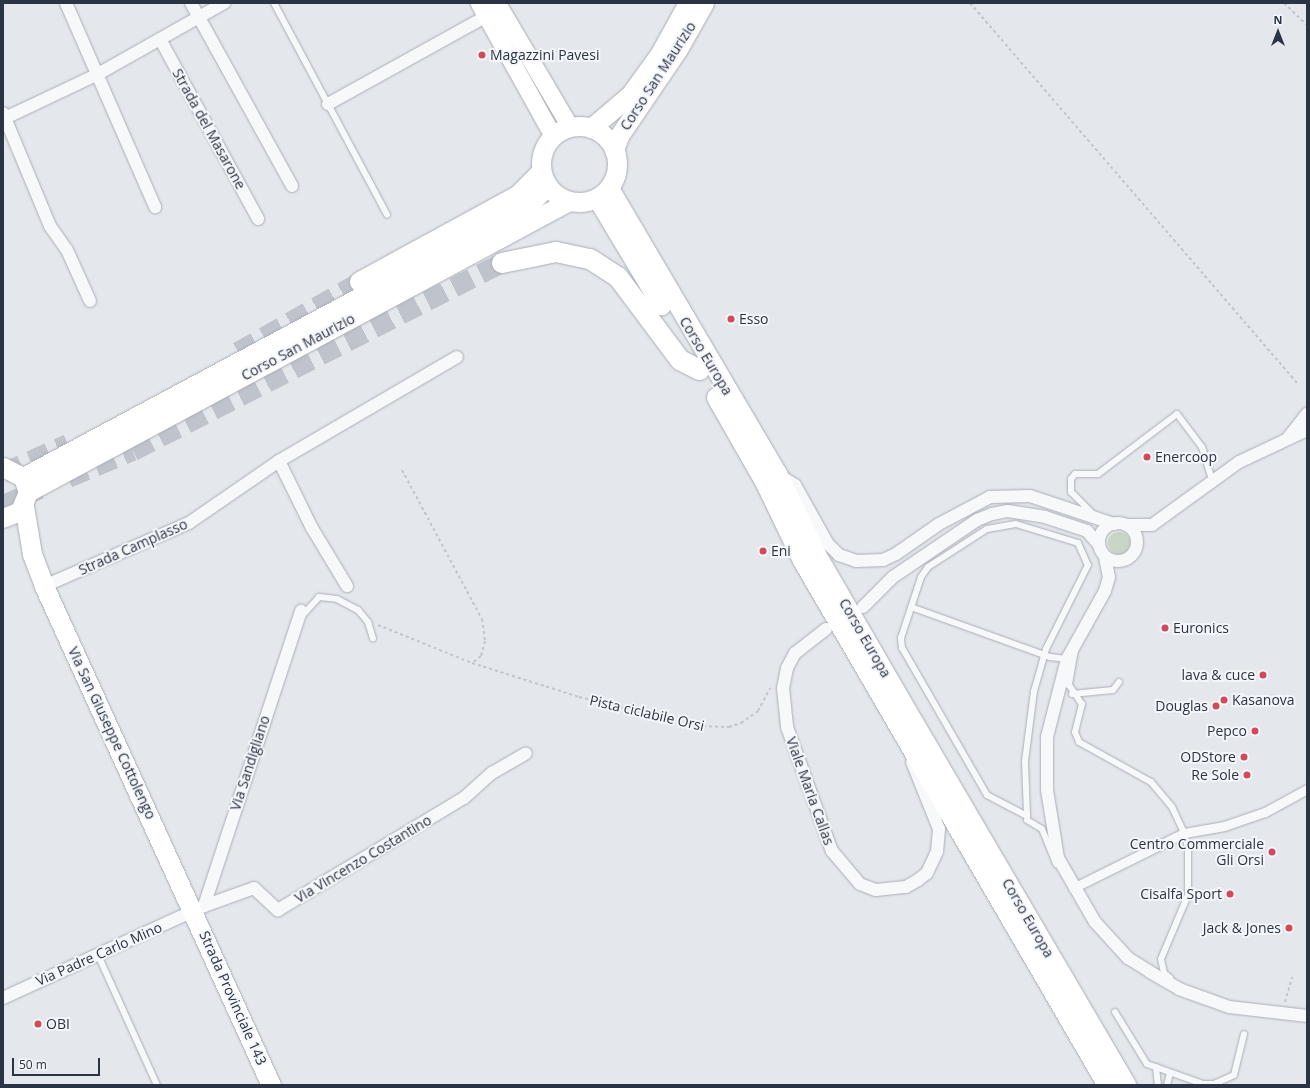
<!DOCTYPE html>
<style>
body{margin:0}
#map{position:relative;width:1310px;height:1088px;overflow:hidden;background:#e4e7ec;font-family:"Open Sans",sans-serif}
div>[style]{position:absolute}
.green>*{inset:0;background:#c9d6c5}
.round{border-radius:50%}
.trunk-tunnel>*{height:20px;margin-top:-10px;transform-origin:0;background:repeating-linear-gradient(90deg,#bfc3cb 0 20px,transparent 0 30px)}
.path>*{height:2px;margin-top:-1px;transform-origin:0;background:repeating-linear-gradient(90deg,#c2c5cb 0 3px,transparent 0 6px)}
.roads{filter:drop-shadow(0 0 1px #a9aeb7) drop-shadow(0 0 1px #a9aeb7)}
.service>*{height:6px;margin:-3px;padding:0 3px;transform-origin:3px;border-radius:3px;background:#f7f8fa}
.pedestrian>*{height:9px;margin:-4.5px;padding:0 4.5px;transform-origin:4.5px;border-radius:4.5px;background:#f7f8fa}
.minor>*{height:12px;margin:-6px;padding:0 6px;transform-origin:6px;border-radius:6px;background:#f7f8fa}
.minor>.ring{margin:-6px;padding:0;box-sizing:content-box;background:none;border:12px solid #f7f8fa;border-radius:50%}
.secondary>*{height:17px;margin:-8.5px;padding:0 8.5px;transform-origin:8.5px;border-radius:8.5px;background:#fff}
.primary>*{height:19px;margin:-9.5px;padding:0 9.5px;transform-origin:9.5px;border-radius:9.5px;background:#fff}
.primary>.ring{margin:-9.5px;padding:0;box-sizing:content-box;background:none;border:19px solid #fff;border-radius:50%}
.trunk>*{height:20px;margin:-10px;padding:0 10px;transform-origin:10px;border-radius:10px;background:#fff}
.dots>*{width:11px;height:11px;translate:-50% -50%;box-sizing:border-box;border:2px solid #f4f6f9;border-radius:50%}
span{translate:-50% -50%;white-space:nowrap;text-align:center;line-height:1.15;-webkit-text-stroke:4px #f4f6f9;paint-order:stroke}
.poi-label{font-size:14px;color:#2b3445}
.left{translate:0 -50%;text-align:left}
.right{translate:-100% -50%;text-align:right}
.street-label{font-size:14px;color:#2b3445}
.frame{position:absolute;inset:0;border:4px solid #2b3445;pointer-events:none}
.north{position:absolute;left:1258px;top:12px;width:40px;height:40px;-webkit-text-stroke:3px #f4f6f9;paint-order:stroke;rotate:0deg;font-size:11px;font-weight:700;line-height:16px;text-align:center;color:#2b3445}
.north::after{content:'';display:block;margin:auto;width:14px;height:18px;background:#2b3445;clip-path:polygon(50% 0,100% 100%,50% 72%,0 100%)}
.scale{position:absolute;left:12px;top:1058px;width:88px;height:18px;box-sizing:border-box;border:2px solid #2b3445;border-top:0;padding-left:5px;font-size:12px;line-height:14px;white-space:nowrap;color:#2b3445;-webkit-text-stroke:3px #f4f6f9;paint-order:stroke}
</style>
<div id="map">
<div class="green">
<i class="round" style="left:1108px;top:532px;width:22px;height:22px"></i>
</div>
<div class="trunk-tunnel">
<i style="left:238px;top:352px;width:141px;rotate:-29.8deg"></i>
<i style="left:3px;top:473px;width:71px;rotate:-24deg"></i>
<i style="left:68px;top:478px;width:70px;rotate:-22.6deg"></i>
<i style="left:133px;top:451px;width:414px;rotate:-27deg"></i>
<i style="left:3px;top:505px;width:40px;rotate:-23.4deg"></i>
</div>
<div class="path">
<i style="left:970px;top:3px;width:503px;rotate:49.28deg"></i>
<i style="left:1284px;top:3px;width:32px;rotate:44deg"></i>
<i style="left:402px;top:470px;width:169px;rotate:61.8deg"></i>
<i style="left:482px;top:619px;width:22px;rotate:82deg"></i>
<i style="left:485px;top:641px;width:16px;rotate:105deg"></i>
<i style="left:481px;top:656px;width:11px;rotate:142deg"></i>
<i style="left:378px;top:625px;width:101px;rotate:22deg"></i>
<i style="left:472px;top:663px;width:112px;rotate:17.6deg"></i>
<i style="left:579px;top:697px;width:122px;rotate:13.8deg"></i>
<i style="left:697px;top:726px;width:32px;rotate:2deg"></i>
<i style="left:729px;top:727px;width:13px;rotate:-18deg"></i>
<i style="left:741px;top:723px;width:21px;rotate:-35deg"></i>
<i style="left:758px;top:711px;width:26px;rotate:-62deg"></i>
<i style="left:1285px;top:1002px;width:26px;rotate:-74deg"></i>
</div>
<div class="roads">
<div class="service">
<i style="left:274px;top:3px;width:240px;rotate:61.9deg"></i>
<i style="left:1091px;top:512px;width:28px;rotate:-135deg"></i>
<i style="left:1071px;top:492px;width:13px;rotate:-90deg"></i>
<i style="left:1071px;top:479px;width:6px;rotate:-51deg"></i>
<i style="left:1075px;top:474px;width:23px"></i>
<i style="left:1098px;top:474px;width:99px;rotate:-37.2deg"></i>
<i style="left:1177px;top:414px;width:41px;rotate:52.9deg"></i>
<i style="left:1202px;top:447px;width:34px;rotate:73deg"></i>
<i style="left:1016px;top:524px;width:65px;rotate:17deg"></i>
<i style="left:1078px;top:543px;width:24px;rotate:66deg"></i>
<i style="left:1088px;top:565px;width:94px;rotate:116.6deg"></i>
<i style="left:1046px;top:649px;width:44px;rotate:105.9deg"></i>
<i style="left:1034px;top:691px;width:71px;rotate:97.3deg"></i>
<i style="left:1025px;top:761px;width:55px;rotate:87.9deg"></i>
<i style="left:1027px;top:816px;width:45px;rotate:-152.3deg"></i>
<i style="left:987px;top:795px;width:170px;rotate:-120deg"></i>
<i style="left:902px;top:648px;width:10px;rotate:-96deg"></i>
<i style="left:901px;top:638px;width:64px;rotate:-71.8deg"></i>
<i style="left:921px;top:577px;width:12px;rotate:-55deg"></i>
<i style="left:928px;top:567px;width:70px;rotate:-32.8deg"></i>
<i style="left:987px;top:529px;width:29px;rotate:-10deg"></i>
<i style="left:911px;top:607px;width:148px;rotate:19.8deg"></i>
<i style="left:1050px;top:657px;width:17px;rotate:7deg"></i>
<i style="left:301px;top:617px;width:27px;rotate:-48deg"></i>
<i style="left:319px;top:597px;width:18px;rotate:6deg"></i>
<i style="left:337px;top:599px;width:24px;rotate:28deg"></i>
<i style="left:358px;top:610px;width:16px;rotate:50deg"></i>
<i style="left:368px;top:622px;width:17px;rotate:73deg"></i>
<i style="left:1075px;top:650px;width:36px;rotate:100deg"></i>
<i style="left:1069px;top:685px;width:23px;rotate:56deg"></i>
<i style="left:1082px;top:704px;width:29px;rotate:104deg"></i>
<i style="left:1075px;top:732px;width:11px;rotate:68deg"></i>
<i style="left:1079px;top:742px;width:82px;rotate:29.1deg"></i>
<i style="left:1151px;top:782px;width:33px;rotate:50deg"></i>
<i style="left:1172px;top:807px;width:29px;rotate:65deg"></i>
<i style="left:1184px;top:833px;width:15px;rotate:74deg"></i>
<i style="left:1188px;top:847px;width:48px;rotate:90deg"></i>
<i style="left:1188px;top:895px;width:69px;rotate:112.9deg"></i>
<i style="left:1161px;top:959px;width:14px;rotate:78deg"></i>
<i style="left:1164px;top:973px;width:8px;rotate:40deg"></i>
<i style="left:1072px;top:694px;width:41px;rotate:-5.6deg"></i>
<i style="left:1113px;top:690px;width:10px;rotate:-53deg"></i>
<i style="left:1027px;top:820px;width:17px;rotate:31deg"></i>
<i style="left:1042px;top:829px;width:38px;rotate:68deg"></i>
<i style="left:98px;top:955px;width:143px;rotate:65.6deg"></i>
<i style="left:1115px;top:1012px;width:61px;rotate:58.4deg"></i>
<i style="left:1147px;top:1064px;width:59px;rotate:19.7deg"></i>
<i style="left:1203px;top:1084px;width:11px"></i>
<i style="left:1214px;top:1084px;width:22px;rotate:-24deg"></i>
<i style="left:1234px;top:1075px;width:42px;rotate:-76.3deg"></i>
<i style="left:1156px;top:1067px;width:18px;rotate:84deg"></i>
<i style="left:1167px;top:1085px;width:12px;rotate:-76deg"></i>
</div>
<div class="pedestrian">
<i style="left:1073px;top:888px;width:124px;rotate:-26.4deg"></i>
<i style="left:1184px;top:833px;width:41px;rotate:-9.9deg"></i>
<i style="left:1224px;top:826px;width:43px;rotate:-18.9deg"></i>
<i style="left:1265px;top:812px;width:48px;rotate:-28.7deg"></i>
</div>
<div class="minor">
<i style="left:66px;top:3px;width:223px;rotate:66.4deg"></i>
<i style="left:191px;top:3px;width:209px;rotate:61.1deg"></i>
<i style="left:160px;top:39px;width:205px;rotate:61.4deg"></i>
<i style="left:328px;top:104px;width:182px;rotate:-29deg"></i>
<i style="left:3px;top:113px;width:122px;rotate:67.4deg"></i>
<i style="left:50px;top:226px;width:29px;rotate:55deg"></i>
<i style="left:67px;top:250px;width:56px;rotate:65.7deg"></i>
<i style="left:3px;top:119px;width:105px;rotate:-25.3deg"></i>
<i style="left:98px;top:74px;width:145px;rotate:-29.4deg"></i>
<i style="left:1288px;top:438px;width:31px;rotate:-52deg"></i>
<i style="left:279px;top:461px;width:75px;rotate:63.8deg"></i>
<i style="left:312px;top:528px;width:68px;rotate:58.9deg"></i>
<i style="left:779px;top:475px;width:19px;rotate:32deg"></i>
<i style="left:795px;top:485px;width:68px;rotate:60.8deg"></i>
<i style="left:828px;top:544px;width:16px;rotate:45deg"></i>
<i style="left:839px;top:555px;width:18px;rotate:19deg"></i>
<i style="left:856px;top:561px;width:27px;rotate:-2deg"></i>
<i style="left:883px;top:560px;width:14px;rotate:-25deg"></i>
<i style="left:896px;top:554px;width:52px;rotate:-34.9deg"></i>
<i style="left:939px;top:524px;width:58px;rotate:-27.9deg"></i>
<i style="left:990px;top:497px;width:40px;rotate:-1.4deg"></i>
<i style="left:1030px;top:496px;width:89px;rotate:18.4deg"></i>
<i class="ring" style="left:1099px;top:523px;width:26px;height:26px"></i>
<i style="left:1126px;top:525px;width:26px"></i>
<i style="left:1152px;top:525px;width:107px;rotate:-35.9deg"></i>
<i style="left:1239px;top:462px;width:75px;rotate:-25.2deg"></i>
<i style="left:1105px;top:557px;width:20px;rotate:79deg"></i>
<i style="left:1109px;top:577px;width:15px;rotate:106deg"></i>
<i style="left:1105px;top:591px;width:78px;rotate:119.2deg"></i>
<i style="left:1067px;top:659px;width:81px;rotate:104.4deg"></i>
<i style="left:1047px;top:737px;width:53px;rotate:90deg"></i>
<i style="left:1047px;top:790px;width:69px;rotate:80.8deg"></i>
<i style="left:1058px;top:858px;width:74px;rotate:60deg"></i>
<i style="left:1095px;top:922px;width:49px;rotate:47.5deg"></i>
<i style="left:1128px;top:958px;width:26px;rotate:32deg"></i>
<i style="left:1150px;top:972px;width:34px;rotate:30deg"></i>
<i style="left:1179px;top:989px;width:53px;rotate:19.8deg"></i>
<i style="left:1229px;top:1007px;width:79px;rotate:6.6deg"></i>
<i style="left:44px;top:586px;width:158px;rotate:-23.5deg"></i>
<i style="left:189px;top:523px;width:109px;rotate:-34.6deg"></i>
<i style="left:279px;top:461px;width:206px;rotate:-30.3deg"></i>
<i style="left:863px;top:607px;width:42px;rotate:-45deg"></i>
<i style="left:893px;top:577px;width:102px;rotate:-34.2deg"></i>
<i style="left:977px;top:520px;width:16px;rotate:-22deg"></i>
<i style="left:992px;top:514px;width:16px;rotate:-11deg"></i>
<i style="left:1008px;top:511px;width:37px;rotate:9deg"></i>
<i style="left:1045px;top:517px;width:44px;rotate:18.4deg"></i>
<i style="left:1087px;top:531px;width:18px;rotate:49deg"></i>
<i style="left:826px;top:629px;width:39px;rotate:142deg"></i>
<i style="left:795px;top:653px;width:17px;rotate:118deg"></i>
<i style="left:787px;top:668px;width:20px;rotate:101deg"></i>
<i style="left:783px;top:688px;width:39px;rotate:84deg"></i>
<i style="left:787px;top:727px;width:132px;rotate:70.1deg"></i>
<i style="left:832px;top:851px;width:43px;rotate:49.7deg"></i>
<i style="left:860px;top:884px;width:17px;rotate:21deg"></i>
<i style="left:876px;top:890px;width:30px;rotate:-6deg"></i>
<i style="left:906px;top:887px;width:14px;rotate:-30deg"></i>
<i style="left:918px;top:880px;width:11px;rotate:-38deg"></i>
<i style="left:927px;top:873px;width:23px;rotate:-65deg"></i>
<i style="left:937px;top:852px;width:23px;rotate:-85deg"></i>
<i style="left:939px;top:829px;width:72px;rotate:-111.9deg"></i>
<i style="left:204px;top:906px;width:311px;rotate:-71.8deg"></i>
<i style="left:3px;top:998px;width:221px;rotate:-24.6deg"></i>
<i style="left:204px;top:906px;width:53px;rotate:-19.8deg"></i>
<i style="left:254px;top:888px;width:33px;rotate:43deg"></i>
<i style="left:278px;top:910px;width:217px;rotate:-31.1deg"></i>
<i style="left:464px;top:798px;width:38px;rotate:-42deg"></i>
<i style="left:492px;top:773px;width:39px;rotate:-30deg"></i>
</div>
<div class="secondary">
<i style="left:479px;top:3px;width:152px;rotate:60.9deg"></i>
<i style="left:497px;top:3px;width:144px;rotate:59.5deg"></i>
</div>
<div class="primary">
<i class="ring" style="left:541px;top:126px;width:57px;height:57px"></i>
<i style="left:591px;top:128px;width:51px;rotate:-40.2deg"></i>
<i style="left:630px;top:95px;width:49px;rotate:-54.1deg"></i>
<i style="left:659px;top:55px;width:60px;rotate:-60.9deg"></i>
<i style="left:614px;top:150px;width:15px;rotate:-70deg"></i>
<i style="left:619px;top:136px;width:105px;rotate:-55.9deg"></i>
<i style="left:678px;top:49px;width:53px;rotate:-60.5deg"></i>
<i style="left:609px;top:188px;width:331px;rotate:59.5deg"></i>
<i style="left:777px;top:473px;width:90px;rotate:64.3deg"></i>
<i style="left:816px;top:554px;width:195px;rotate:59.9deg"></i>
<i style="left:914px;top:723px;width:420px;rotate:59.6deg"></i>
<i style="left:597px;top:198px;width:125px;rotate:59.1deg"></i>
<i style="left:716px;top:397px;width:97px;rotate:60.3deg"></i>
<i style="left:764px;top:481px;width:88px;rotate:64.3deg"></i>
<i style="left:802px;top:560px;width:607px;rotate:59.85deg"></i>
<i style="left:3px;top:467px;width:22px;rotate:27deg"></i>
<i style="left:23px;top:477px;width:16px;rotate:72deg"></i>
<i style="left:28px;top:492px;width:21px;rotate:113deg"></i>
<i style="left:20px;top:511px;width:18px;rotate:158deg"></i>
<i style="left:23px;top:477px;width:568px;rotate:-28.14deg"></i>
<i style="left:524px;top:209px;width:32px;rotate:-44deg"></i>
<i style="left:28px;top:492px;width:614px;rotate:-28.28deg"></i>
<i style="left:24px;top:506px;width:49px;rotate:80.5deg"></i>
<i style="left:32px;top:554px;width:34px;rotate:69deg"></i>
<i style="left:44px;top:586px;width:548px;rotate:65.54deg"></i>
</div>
<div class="trunk">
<i style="left:502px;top:263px;width:55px;rotate:-11.5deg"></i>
<i style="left:556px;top:252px;width:35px;rotate:12deg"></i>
<i style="left:590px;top:259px;width:33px;rotate:33deg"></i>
<i style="left:618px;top:277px;width:104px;rotate:53.2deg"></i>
<i style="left:680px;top:360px;width:22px;rotate:27deg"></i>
<i style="left:360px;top:282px;width:180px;rotate:-28.6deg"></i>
<i style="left:518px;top:196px;width:33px;rotate:-45deg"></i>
</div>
</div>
<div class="dots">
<i style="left:482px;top:55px;background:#d1495b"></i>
<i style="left:731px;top:319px;background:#d1495b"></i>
<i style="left:1147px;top:457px;background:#d1495b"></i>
<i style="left:763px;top:551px;background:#d1495b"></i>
<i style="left:1165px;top:628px;background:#d1495b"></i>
<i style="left:1263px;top:675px;background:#d1495b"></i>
<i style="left:1224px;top:700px;background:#d1495b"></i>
<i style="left:1216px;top:706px;background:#d1495b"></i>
<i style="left:1255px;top:731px;background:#d1495b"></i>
<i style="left:1244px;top:757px;background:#d1495b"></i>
<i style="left:1247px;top:775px;background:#d1495b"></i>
<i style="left:1272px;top:852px;background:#d1495b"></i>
<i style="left:1230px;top:894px;background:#d1495b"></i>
<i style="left:1289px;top:928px;background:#d1495b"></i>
<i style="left:38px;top:1024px;background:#d1495b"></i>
</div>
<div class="poi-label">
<span class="left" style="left:490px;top:55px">Magazzini Pavesi</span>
<span class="left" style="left:739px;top:319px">Esso</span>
<span class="left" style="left:1155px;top:457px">Enercoop</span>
<span class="left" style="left:771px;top:551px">Eni</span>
<span class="left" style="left:1173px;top:628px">Euronics</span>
<span class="right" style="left:1255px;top:675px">lava &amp; cuce</span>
<span class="left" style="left:1232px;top:700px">Kasanova</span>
<span class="right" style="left:1208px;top:706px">Douglas</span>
<span class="right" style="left:1247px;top:731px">Pepco</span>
<span class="right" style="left:1236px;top:757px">ODStore</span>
<span class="right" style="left:1239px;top:775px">Re Sole</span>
<span class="right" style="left:1264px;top:852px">Centro Commerciale<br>Gli Orsi</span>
<span class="right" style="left:1222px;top:894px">Cisalfa Sport</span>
<span class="right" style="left:1281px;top:928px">Jack &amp; Jones</span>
<span class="left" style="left:46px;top:1024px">OBI</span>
</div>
<div class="street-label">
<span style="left:658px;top:76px;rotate:-57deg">Corso San Maurizio</span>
<span style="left:209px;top:129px;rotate:61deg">Strada del Masarone</span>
<span style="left:298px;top:347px;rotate:-28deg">Corso San Maurizio</span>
<span style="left:706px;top:356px;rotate:59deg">Corso Europa</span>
<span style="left:133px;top:547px;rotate:-24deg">Strada Camplasso</span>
<span style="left:865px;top:638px;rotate:60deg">Corso Europa</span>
<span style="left:647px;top:713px;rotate:13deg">Pista ciclabile Orsi</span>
<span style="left:112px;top:733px;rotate:65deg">Via San Giuseppe Cottolengo</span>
<span style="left:250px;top:763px;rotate:-72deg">Via Sandigliano</span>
<span style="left:810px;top:791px;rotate:70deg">Viale Maria Callas</span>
<span style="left:363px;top:859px;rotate:-31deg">Via Vincenzo Costantino</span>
<span style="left:1028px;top:918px;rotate:60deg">Corso Europa</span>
<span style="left:99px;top:954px;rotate:-24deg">Via Padre Carlo Mino</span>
<span style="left:233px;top:998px;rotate:66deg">Strada Provinciale 143</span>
</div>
<div class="frame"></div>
<div class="north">N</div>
<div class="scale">50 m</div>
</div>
